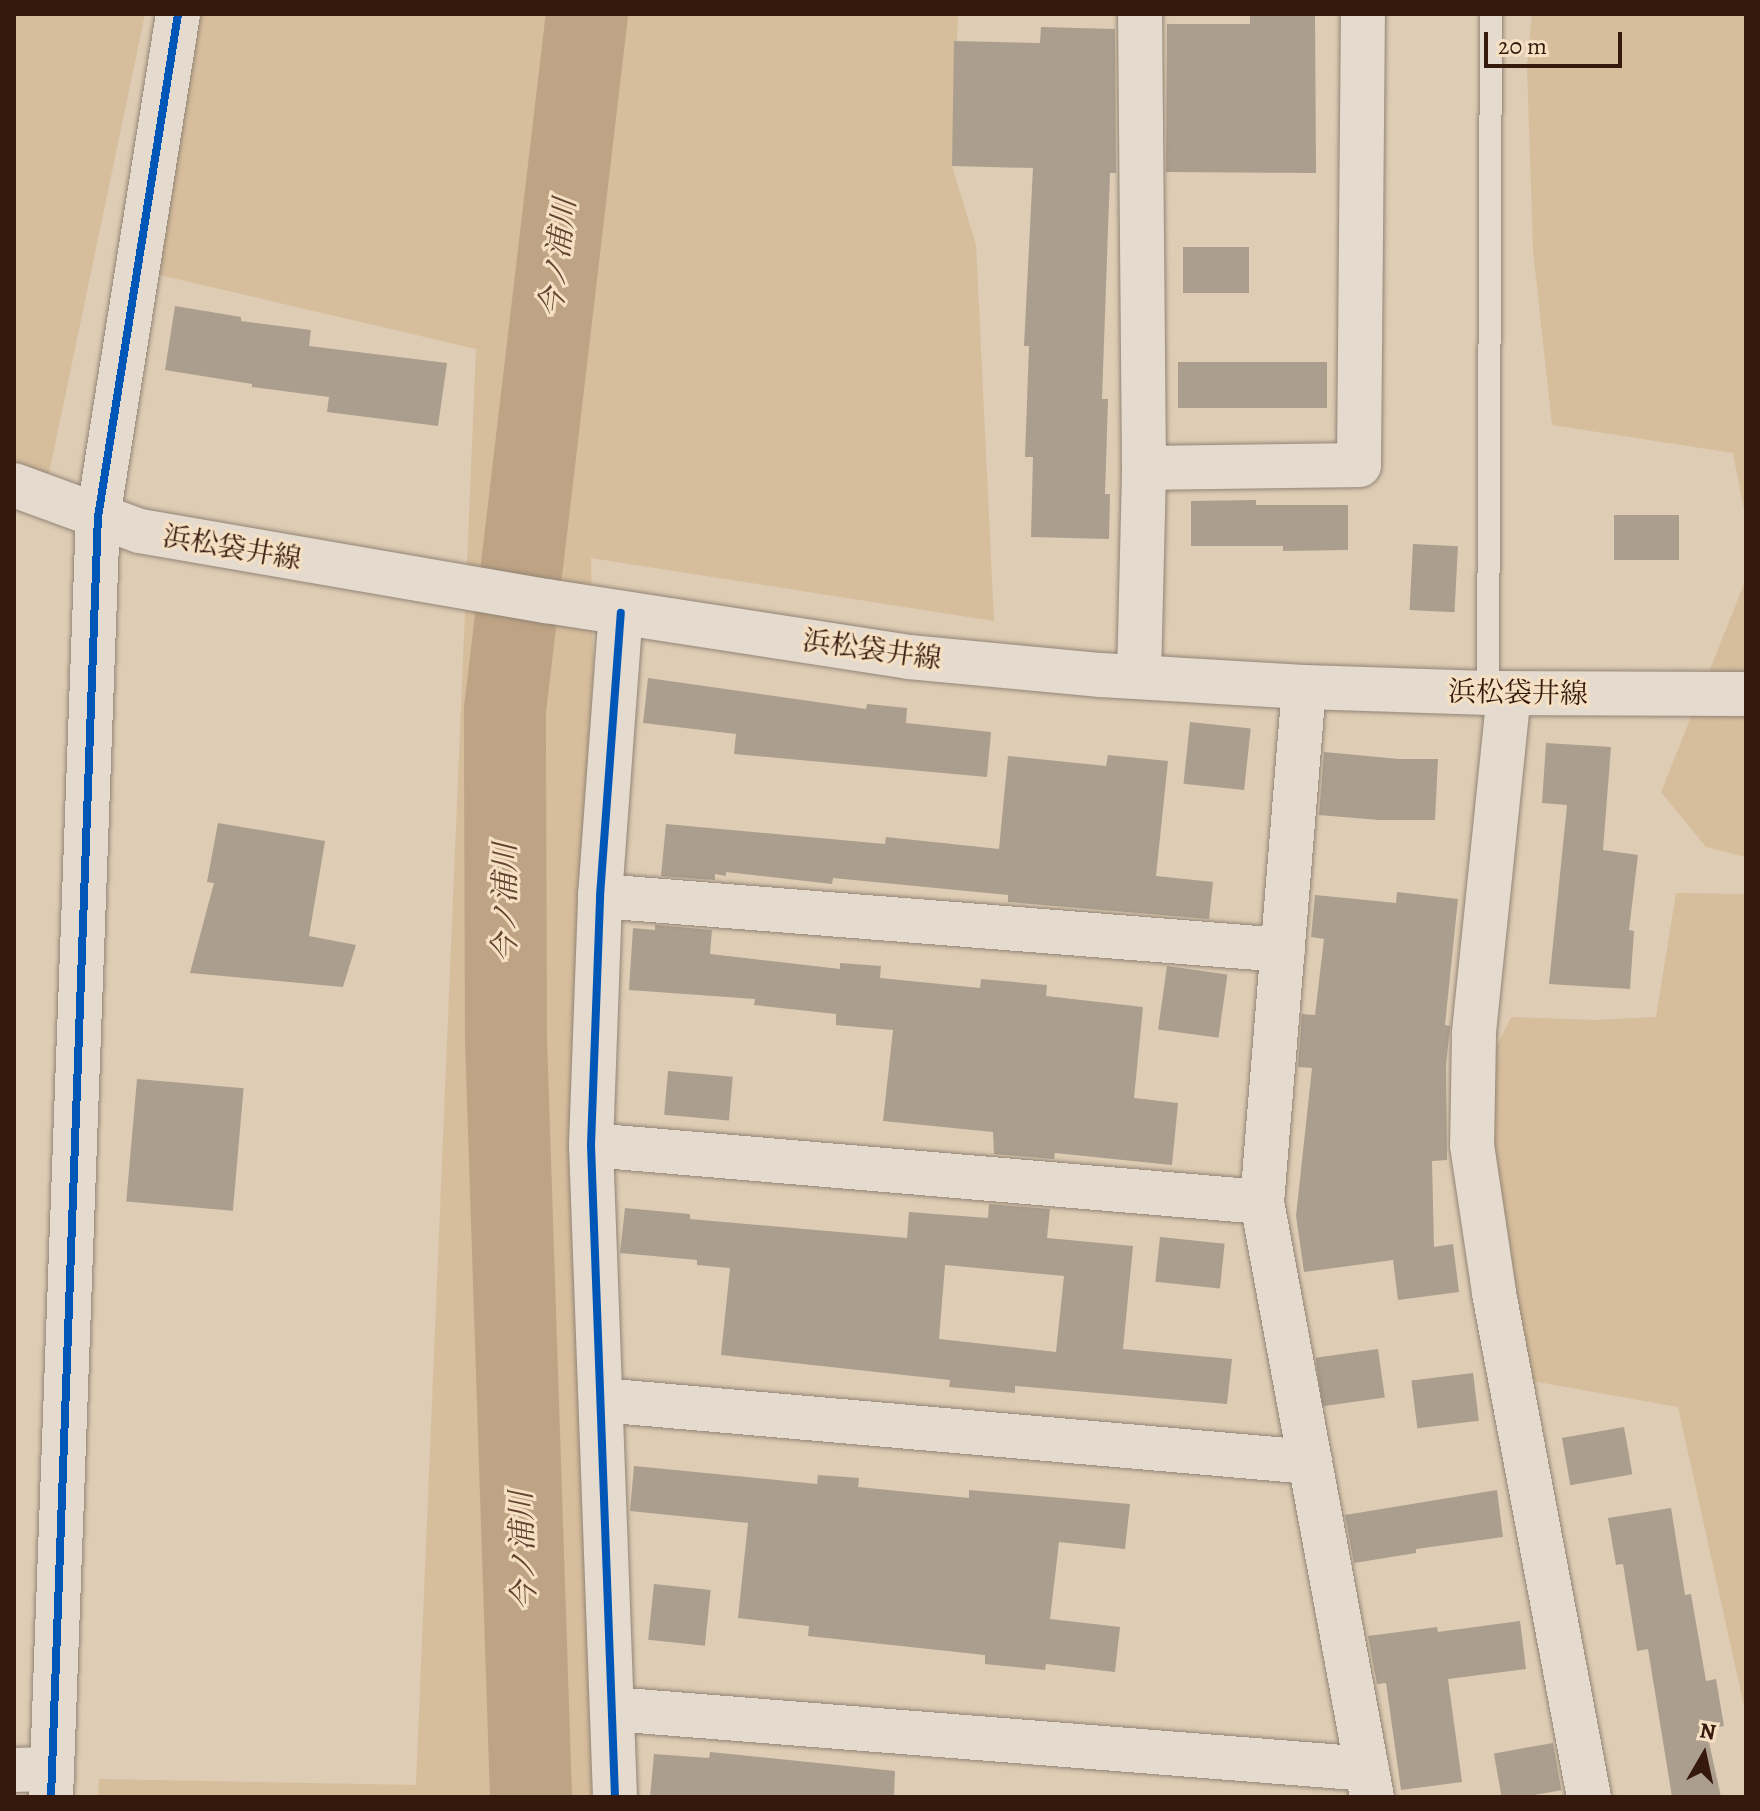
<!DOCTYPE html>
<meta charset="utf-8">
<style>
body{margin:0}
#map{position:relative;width:1760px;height:1811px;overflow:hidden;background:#deccb4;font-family:Alegreya,"Noto Serif JP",serif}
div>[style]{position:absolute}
.green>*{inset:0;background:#d6bd9c}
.river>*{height:82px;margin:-41px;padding:0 41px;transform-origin:41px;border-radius:41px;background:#bea384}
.building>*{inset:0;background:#ab9e8e;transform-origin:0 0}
.roads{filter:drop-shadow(0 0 2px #928475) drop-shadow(0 0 2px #928475)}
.lane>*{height:22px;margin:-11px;padding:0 11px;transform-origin:11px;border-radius:11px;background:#e4dace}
.street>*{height:44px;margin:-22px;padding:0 22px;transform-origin:22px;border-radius:22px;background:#e4dace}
.secondary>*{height:44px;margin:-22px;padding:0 22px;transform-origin:22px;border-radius:22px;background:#e4dace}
.cycleway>*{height:8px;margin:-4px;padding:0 4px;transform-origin:4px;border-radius:4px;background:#0057b8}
span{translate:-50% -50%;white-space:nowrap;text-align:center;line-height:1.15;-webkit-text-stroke:6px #f5e0c3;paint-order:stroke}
.street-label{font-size:28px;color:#36190d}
.water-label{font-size:30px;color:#61432f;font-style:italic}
.frame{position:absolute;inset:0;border:16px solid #36190d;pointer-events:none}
.north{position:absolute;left:1664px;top:1715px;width:80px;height:80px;-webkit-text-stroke:6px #f5e0c3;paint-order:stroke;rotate:9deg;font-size:22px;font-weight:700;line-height:32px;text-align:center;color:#36190d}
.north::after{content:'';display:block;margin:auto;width:28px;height:36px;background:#36190d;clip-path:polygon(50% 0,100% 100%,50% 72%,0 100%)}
.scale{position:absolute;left:1484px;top:32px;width:138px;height:36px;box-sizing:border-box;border:4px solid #36190d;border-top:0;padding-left:10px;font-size:24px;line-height:28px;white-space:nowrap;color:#36190d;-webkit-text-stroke:6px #f5e0c3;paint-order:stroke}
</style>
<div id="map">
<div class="green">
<i style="clip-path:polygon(14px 14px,145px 14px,44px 497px,14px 485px)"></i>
<i style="clip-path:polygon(193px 14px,958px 14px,952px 166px,976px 245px,994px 621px,591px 558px,615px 1797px,98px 1797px,99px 1779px,416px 1785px,476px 349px,138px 270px)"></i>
<i style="clip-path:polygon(1532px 14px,1746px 14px,1746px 520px,1733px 453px,1552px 425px,1533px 250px,1527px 65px)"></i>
<i style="clip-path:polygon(1746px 579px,1746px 857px,1706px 847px,1661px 792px)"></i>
<i style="clip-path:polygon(1676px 893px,1746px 894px,1746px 1715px,1678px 1407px,1510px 1377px,1472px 1098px,1511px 1017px,1595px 1020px,1656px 1017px)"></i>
</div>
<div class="river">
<i style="left:531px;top:1797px;width:759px;rotate:-91.89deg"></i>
<i style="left:506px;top:1038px;width:328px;rotate:-90.2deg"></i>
<i style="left:505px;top:710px;width:701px;rotate:-83.28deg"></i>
</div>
<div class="building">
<i style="clip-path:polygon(1250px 14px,1315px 14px,1316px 173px,1166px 172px,1167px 24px,1250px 24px)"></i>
<i style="clip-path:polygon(1041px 27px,1115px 29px,1116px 173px,1110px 173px,1102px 399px,1108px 399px,1105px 494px,1110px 494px,1109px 539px,1031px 537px,1033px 457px,1025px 457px,1029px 346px,1024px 346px,1033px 168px,952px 166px,954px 41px,1040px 43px)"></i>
<i style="left:1183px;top:247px;width:66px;height:46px"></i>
<i style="clip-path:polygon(175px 306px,241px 317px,241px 321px,311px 330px,309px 346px,447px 363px,438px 426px,327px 412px,329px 397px,252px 387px,252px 384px,165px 370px)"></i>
<i style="left:1178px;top:362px;width:149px;height:46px"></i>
<i style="clip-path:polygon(1256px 500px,1256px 505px,1348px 505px,1348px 550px,1283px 551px,1283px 546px,1191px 546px,1191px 501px)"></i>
<i style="left:1614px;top:515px;width:65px;height:45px"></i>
<i style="left:1413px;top:544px;width:45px;height:66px;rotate:3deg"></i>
<i style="clip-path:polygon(648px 678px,866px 709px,867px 704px,907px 708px,906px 723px,991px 732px,987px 777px,734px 754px,736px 734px,643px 723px)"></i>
<i style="left:1190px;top:722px;width:61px;height:62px;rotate:6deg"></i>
<i style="clip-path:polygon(1546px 743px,1611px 747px,1603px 850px,1638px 855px,1629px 930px,1634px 931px,1630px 989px,1549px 984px,1567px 805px,1542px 803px)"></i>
<i style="clip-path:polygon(1324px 752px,1399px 759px,1438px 759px,1435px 820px,1379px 820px,1319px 815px)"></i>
<i style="clip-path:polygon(1108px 755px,1168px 761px,1156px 876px,1213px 882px,1209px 919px,1008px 902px,1008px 895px,833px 878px,832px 884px,726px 872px,726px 876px,715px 874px,715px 880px,661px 876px,666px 824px,885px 844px,886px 837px,999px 849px,1008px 756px,1106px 766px)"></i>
<i style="clip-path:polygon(218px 823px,325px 841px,309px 936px,356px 945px,343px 987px,190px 973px,214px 883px,207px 882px)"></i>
<i style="clip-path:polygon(1397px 892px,1458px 899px,1445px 1025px,1450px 1026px,1446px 1065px,1447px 1160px,1432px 1161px,1434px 1247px,1453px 1244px,1459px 1292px,1398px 1300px,1393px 1260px,1304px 1272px,1296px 1216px,1312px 1068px,1298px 1067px,1302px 1014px,1315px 1015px,1324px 939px,1311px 937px,1315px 895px,1396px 903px)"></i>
<i style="clip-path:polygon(655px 925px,712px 930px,710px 954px,840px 969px,840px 963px,881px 966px,880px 978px,980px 988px,981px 979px,1047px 985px,1046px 996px,1143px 1007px,1134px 1098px,1178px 1103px,1172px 1165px,1055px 1153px,1054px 1159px,994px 1154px,993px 1132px,883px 1121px,893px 1030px,836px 1025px,836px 1014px,754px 1005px,755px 999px,629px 990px,633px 928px,655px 930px)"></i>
<i style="left:1167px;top:966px;width:61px;height:64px;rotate:8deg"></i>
<i style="left:668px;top:1071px;width:65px;height:44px;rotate:5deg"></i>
<i style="left:137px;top:1079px;width:107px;height:123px;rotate:5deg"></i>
<i style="clip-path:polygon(evenodd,989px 1204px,1050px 1209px,1047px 1238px,1133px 1246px,1123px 1349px,1232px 1359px,1227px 1404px,1015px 1386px,1015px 1393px,949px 1387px,950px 1380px,721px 1355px,730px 1268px,697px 1265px,697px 1260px,620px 1253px,625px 1208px,690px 1214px,690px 1219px,907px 1238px,909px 1212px,988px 1218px,989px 1204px,945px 1265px,1064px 1276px,1056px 1352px,939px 1339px,945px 1265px)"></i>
<i style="left:1160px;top:1237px;width:65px;height:45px;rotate:6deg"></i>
<i style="left:1378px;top:1349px;width:49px;height:63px;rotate:82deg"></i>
<i style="left:1473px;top:1373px;width:48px;height:62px;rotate:83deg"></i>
<i style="left:1624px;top:1427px;width:48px;height:63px;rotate:80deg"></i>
<i style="clip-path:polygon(634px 1466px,817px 1484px,818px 1475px,859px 1478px,858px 1487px,969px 1498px,969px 1490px,1130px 1504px,1125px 1549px,1059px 1542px,1050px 1619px,1120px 1627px,1115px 1672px,1046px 1664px,1045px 1670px,985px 1664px,985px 1655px,808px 1636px,809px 1626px,738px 1618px,748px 1523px,630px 1511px)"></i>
<i style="clip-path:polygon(1497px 1490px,1503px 1537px,1416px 1549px,1416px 1553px,1354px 1563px,1345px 1515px)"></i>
<i style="clip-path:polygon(1671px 1508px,1685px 1595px,1691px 1594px,1706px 1681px,1716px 1679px,1724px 1726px,1706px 1729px,1721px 1797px,1672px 1797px,1648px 1649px,1637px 1651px,1623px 1564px,1616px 1565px,1608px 1518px)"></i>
<i style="left:654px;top:1584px;width:57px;height:56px;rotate:6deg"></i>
<i style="clip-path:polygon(1520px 1621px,1526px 1669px,1448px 1679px,1462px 1782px,1401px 1790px,1386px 1683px,1377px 1684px,1368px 1636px,1437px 1627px,1438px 1632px)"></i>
<i style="left:1553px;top:1743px;width:48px;height:60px;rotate:80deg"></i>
<i style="clip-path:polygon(710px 1752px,895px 1771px,894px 1797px,650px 1797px,654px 1754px,709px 1758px)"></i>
</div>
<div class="roads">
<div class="lane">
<i style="left:1488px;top:693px;width:679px;rotate:-89.75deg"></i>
</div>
<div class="street">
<i style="left:1144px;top:468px;width:215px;rotate:-0.8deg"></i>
<i style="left:1359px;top:465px;width:451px;rotate:-89.5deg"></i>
<i style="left:1139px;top:677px;width:209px;rotate:-88.6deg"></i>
<i style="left:1144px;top:468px;width:454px;rotate:-90.5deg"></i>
<i style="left:1304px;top:687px;width:517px;rotate:94.66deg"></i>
<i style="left:1262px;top:1202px;width:605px;rotate:79.53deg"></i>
<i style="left:1509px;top:693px;width:343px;rotate:95.9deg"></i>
<i style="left:1474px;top:1034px;width:111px;rotate:91deg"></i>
<i style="left:1472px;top:1145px;width:150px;rotate:81.5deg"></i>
<i style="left:1494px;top:1293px;width:513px;rotate:79.33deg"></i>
<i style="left:600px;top:896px;width:685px;rotate:4.52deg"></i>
<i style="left:591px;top:1145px;width:673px;rotate:4.86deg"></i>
<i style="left:601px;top:1400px;width:712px;rotate:5deg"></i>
<i style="left:612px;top:1709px;width:757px;rotate:4.54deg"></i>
<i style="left:14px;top:1770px;width:38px;rotate:-2deg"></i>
<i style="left:615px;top:1797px;width:652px;rotate:-92.11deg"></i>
<i style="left:591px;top:1145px;width:249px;rotate:-87.9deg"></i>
<i style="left:600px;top:896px;width:284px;rotate:-85.8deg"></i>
</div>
<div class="secondary">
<i style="left:14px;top:485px;width:134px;rotate:20.1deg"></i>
<i style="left:140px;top:531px;width:413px;rotate:9.8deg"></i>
<i style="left:547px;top:601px;width:366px;rotate:8.8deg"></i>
<i style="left:909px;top:657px;width:193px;rotate:5.4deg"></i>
<i style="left:1101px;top:675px;width:203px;rotate:3.4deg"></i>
<i style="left:1304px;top:687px;width:184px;rotate:1.9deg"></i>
<i style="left:1488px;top:693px;width:258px;rotate:0.2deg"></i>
<i style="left:51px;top:1797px;width:1281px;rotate:-87.9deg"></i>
<i style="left:98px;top:517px;width:509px;rotate:-80.96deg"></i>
</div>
</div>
<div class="cycleway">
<i style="left:51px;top:1797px;width:1281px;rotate:-87.9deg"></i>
<i style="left:98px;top:517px;width:509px;rotate:-80.96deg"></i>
<i style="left:615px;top:1797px;width:652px;rotate:-92.11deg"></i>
<i style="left:591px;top:1145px;width:249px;rotate:-87.9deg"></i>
<i style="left:600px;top:896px;width:284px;rotate:-85.8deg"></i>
</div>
<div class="street-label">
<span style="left:232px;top:548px;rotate:10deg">浜松袋井線</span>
<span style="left:872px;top:650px;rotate:8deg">浜松袋井線</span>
<span style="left:1518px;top:693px;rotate:1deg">浜松袋井線</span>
</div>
<div class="water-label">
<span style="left:558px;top:258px;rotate:-83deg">今ノ浦川</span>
<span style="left:505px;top:903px;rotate:-90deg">今ノ浦川</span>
<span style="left:523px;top:1551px;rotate:-92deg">今ノ浦川</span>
</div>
<div class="frame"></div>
<div class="north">N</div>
<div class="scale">20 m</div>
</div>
